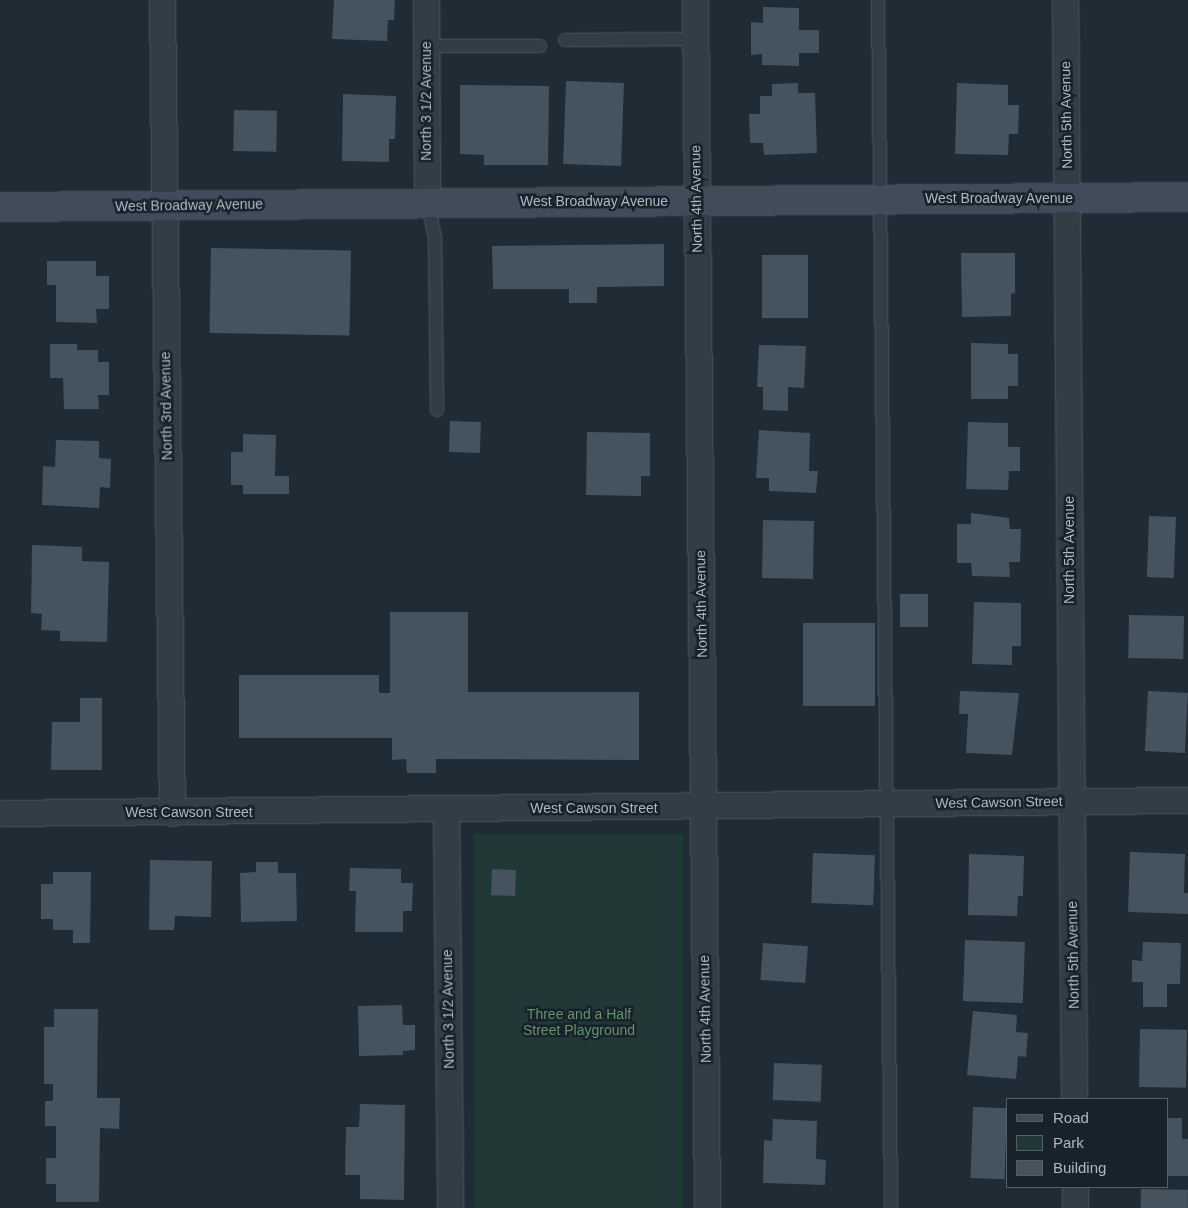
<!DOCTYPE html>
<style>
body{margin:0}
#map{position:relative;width:1188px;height:1208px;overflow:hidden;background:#1f2b35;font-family:Arial,sans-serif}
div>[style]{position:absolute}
.green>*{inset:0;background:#223837;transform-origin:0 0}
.building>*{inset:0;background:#45535f;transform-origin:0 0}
.roads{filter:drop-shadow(0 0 1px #505b64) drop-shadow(0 0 1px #505b64)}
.service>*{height:12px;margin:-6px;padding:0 6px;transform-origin:6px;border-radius:6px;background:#323d46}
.minor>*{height:25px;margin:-12.5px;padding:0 12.5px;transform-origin:12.5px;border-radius:12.5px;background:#323d46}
.secondary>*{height:28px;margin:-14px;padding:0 14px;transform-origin:14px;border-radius:14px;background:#404c59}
span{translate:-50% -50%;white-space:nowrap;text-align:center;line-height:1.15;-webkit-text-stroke:5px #18222a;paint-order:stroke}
.street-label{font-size:14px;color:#acb8c3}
.park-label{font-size:14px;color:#649369}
.legend{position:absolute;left:1006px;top:1098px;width:162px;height:90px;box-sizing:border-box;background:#18222a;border:1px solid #535e67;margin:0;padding:6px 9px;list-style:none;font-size:15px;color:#acb8c3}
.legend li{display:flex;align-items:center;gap:10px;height:25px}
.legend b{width:25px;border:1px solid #535e67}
</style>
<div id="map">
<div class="green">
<i style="left:683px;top:834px;width:374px;height:209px;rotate:90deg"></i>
</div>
<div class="building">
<i style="clip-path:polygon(334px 0,395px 0,394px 20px,388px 20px,387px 41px,332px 39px)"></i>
<i style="clip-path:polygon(763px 7px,799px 8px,799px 30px,819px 30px,819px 53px,799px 53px,799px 66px,762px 65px,762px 54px,751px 55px,751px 22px,763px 23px)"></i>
<i style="left:566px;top:81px;width:58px;height:83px;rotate:2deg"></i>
<i style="clip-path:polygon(798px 83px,798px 93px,815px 93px,817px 153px,764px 155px,763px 143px,750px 143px,749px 114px,760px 114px,760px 96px,772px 96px,772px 84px)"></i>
<i style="clip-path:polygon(957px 83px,1008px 85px,1008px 105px,1019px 105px,1018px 134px,1009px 134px,1008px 155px,955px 154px)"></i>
<i style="clip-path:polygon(460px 85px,549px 86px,548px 165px,484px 165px,484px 155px,460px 154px)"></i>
<i style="clip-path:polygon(343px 94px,396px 96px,395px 139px,389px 139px,389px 162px,342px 161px)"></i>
<i style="left:234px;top:110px;width:43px;height:41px;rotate:1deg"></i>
<i style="clip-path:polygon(664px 244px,664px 286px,597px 287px,597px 303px,569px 303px,569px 289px,493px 289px,492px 246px)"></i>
<i style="left:211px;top:248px;width:140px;height:85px;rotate:1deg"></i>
<i style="clip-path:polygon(961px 253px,1015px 253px,1015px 293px,1011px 294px,1011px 316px,962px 317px)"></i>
<i style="left:762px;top:255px;width:46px;height:63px"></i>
<i style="clip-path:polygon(47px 261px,96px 261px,96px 276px,109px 276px,109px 309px,96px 309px,97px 323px,56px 322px,56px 285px,47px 285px)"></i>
<i style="clip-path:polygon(971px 343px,1008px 344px,1008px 354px,1018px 354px,1018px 386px,1008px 386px,1008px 399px,971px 399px)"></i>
<i style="clip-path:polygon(50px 344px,77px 344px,77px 350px,98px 350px,98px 362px,109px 362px,109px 395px,98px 395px,99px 409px,64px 409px,63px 378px,50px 378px)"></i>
<i style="clip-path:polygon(759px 345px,806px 346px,804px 388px,788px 387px,788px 411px,763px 410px,763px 387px,757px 387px)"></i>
<i style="left:450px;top:421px;width:31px;height:31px;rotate:2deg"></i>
<i style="clip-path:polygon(968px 422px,1008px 423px,1008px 447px,1020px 447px,1020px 471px,1009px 471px,1008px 490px,966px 489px)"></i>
<i style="clip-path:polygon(759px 430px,810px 433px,809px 471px,818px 471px,816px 493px,769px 491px,769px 478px,756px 478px)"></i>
<i style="clip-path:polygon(587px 432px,650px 433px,650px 476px,641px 476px,641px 496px,586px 495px)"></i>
<i style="clip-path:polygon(243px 434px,276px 435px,275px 476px,289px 476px,289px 494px,243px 494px,243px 485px,231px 485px,231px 452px,243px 452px)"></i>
<i style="clip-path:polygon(56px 440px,99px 441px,99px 458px,111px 459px,110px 488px,100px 487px,99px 508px,42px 505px,43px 466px,55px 467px)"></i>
<i style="clip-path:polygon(971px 513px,1009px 518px,1010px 529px,1021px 529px,1020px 562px,1009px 562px,1010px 577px,972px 576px,971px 563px,957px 563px,957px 524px,971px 524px)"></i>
<i style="left:1149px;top:516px;width:27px;height:61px;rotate:2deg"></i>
<i style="left:763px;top:520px;width:51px;height:58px;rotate:1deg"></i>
<i style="clip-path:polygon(32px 545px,82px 547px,82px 561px,109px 562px,107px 642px,60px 641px,60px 631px,41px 630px,42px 614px,31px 613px)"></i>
<i style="left:900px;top:594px;width:28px;height:33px"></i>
<i style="clip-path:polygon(974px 602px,1021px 603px,1021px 646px,1012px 646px,1012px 665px,972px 664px)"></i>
<i style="clip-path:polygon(390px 612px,468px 612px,468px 692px,639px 692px,639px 760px,436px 759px,436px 773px,407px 773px,406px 759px,392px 760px,392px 738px,239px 738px,239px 675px,379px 675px,379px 693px,390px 693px)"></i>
<i style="left:1129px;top:615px;width:55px;height:43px;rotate:1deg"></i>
<i style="left:803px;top:623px;width:72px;height:83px"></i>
<i style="clip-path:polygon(960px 691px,1019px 693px,1012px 755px,966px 753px,968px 714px,959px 714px)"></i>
<i style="left:1148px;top:691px;width:40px;height:60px;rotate:3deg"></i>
<i style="clip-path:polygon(80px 698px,102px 698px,102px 770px,51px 770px,52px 722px,80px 722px)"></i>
<i style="clip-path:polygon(1130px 852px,1185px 854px,1184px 893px,1188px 893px,1188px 914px,1128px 912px)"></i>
<i style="left:813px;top:853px;width:62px;height:50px;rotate:2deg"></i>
<i style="clip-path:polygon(969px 854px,1024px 856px,1023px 896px,1018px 896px,1017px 916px,968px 915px)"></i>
<i style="clip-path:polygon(150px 860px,212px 861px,211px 917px,175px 916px,174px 930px,149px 930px)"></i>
<i style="clip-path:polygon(256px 862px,278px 862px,278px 873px,296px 873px,297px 921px,241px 922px,240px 873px,256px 872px)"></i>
<i style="clip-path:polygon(350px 868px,401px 869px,401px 883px,413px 883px,412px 911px,403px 911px,403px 932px,355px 932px,356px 891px,349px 891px)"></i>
<i style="left:516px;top:870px;width:26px;height:24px;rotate:92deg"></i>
<i style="clip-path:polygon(53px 872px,91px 872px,90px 943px,73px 943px,73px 930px,53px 930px,53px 919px,41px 919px,41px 884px,53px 884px)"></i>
<i style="left:965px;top:940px;width:60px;height:61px;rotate:2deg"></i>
<i style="clip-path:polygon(1143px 942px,1181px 943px,1180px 984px,1167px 984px,1167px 1007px,1143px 1007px,1143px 982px,1132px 982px,1132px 960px,1142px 961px)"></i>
<i style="left:763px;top:943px;width:45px;height:37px;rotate:4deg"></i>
<i style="clip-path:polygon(402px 1005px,403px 1025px,415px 1025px,415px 1050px,403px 1051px,403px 1055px,359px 1056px,358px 1006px)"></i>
<i style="clip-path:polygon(54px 1009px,98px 1009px,97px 1098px,120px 1098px,119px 1129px,100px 1128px,99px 1202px,56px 1202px,56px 1184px,46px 1184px,46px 1158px,56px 1158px,56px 1126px,45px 1126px,45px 1101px,53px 1101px,53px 1084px,44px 1084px,44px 1027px,54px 1027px)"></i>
<i style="clip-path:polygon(973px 1011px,1017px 1015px,1016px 1032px,1028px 1033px,1026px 1057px,1018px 1056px,1016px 1079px,967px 1075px)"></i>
<i style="left:1140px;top:1029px;width:47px;height:58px;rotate:1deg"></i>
<i style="left:774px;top:1063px;width:48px;height:37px;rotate:2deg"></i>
<i style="clip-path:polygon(360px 1104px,405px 1105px,404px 1200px,360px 1199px,360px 1175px,345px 1175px,346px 1127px,359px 1127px)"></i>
<i style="left:973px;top:1107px;width:34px;height:71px;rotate:2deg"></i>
<i style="clip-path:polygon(1167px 1118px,1182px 1118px,1182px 1139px,1188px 1139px,1188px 1176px,1167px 1176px)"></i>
<i style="clip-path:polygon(773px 1119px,817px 1121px,816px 1159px,826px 1160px,825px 1185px,763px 1183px,764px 1140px,772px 1141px)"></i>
<i style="left:1141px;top:1189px;width:47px;height:19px;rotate:1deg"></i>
</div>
<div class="roads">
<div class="service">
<i style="left:878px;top:0;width:1208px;rotate:89.38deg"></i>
<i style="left:565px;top:40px;width:130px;rotate:-0.4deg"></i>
<i style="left:426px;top:46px;width:114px"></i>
<i style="left:427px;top:202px;width:37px;rotate:77deg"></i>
<i style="left:435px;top:238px;width:172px;rotate:89.3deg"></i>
</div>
<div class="minor">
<i style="left:162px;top:0;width:813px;rotate:89.3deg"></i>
<i style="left:426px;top:0;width:202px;rotate:89.7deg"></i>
<i style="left:695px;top:0;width:1208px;rotate:89.43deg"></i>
<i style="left:1065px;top:0;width:1099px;rotate:89.53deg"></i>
<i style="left:446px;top:809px;width:399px;rotate:89.4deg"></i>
<i style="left:0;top:813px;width:1188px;rotate:-0.63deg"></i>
<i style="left:1075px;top:1187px;width:21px;rotate:90deg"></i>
</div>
<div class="secondary">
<i style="left:0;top:207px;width:1188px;rotate:-0.48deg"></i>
</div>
</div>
<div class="street-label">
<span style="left:426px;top:101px;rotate:-90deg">North 3 1/2 Avenue</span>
<span style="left:1066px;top:115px;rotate:-91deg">North 5th Avenue</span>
<span style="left:999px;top:198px">West Broadway Avenue</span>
<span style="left:696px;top:199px;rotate:-91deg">North 4th Avenue</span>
<span style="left:594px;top:201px">West Broadway Avenue</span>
<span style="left:189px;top:205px;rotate:-1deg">West Broadway Avenue</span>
<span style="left:166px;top:406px;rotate:-91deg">North 3rd Avenue</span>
<span style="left:1069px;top:550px;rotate:-90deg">North 5th Avenue</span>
<span style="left:701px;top:604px;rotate:-91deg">North 4th Avenue</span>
<span style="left:999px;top:802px;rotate:-1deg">West Cawson Street</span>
<span style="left:594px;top:808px">West Cawson Street</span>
<span style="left:189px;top:812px">West Cawson Street</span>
<span style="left:1073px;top:955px;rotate:-91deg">North 5th Avenue</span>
<span style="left:448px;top:1009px;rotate:-91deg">North 3 1/2 Avenue</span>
<span style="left:705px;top:1009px;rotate:-91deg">North 4th Avenue</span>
</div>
<div class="park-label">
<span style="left:579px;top:1022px">Three and a Half<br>Street Playground</span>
</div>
<ul class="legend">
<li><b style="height:6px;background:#404c59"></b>Road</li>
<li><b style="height:14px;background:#223837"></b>Park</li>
<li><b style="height:14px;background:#45535f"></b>Building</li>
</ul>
</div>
